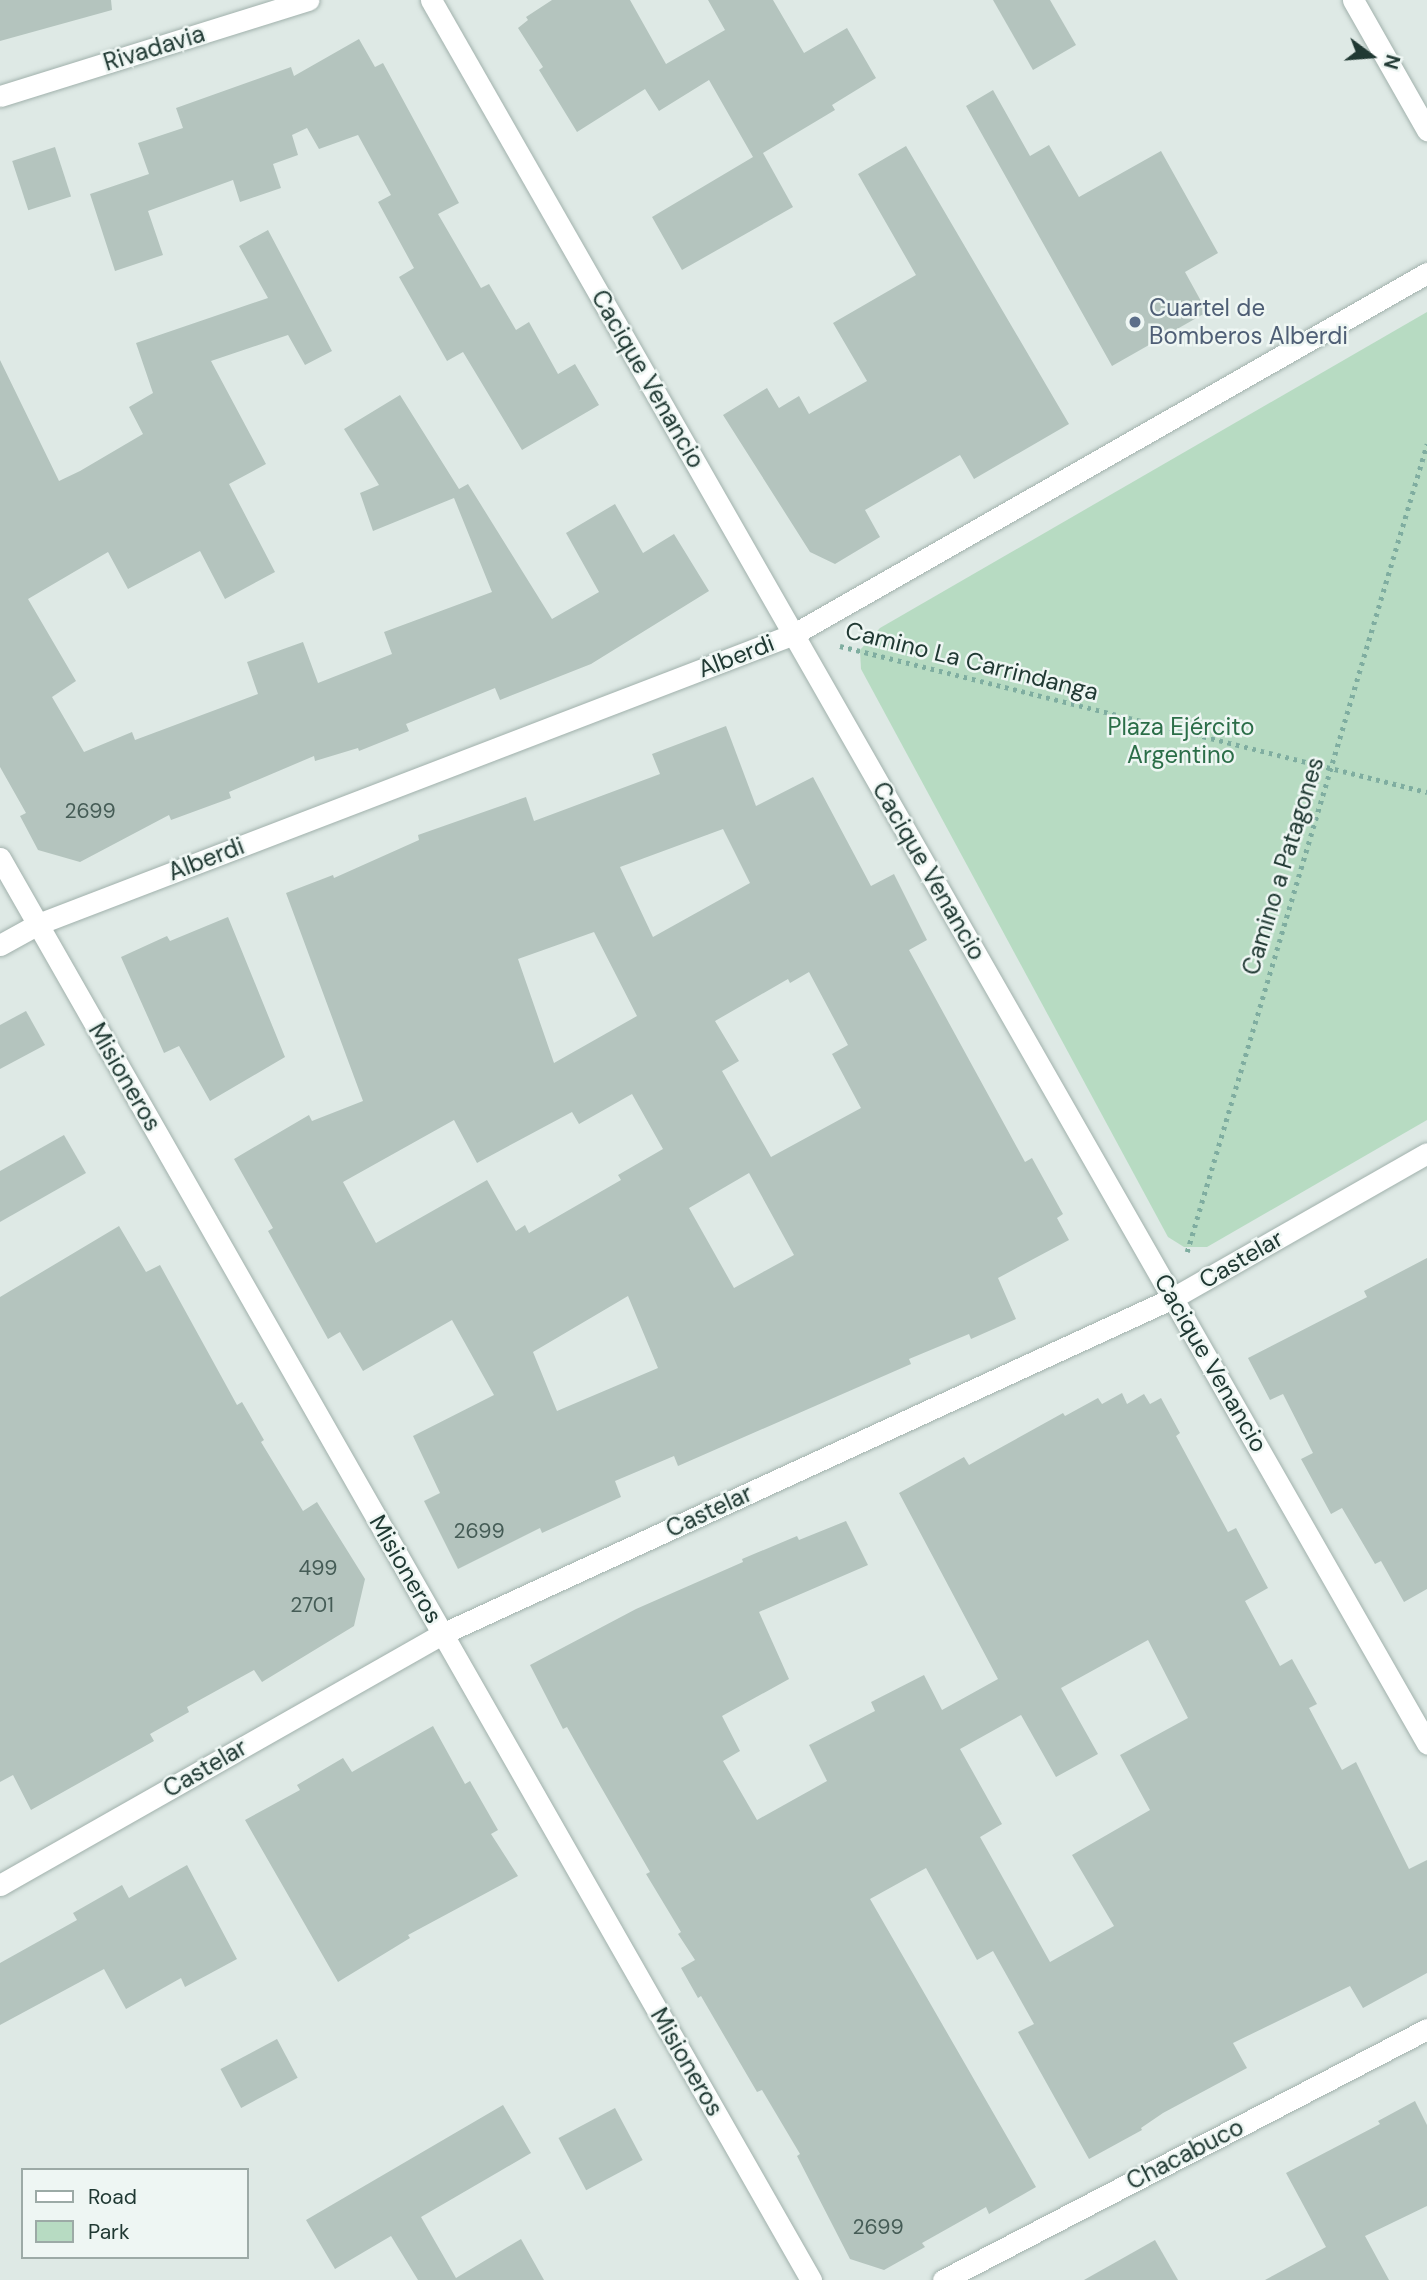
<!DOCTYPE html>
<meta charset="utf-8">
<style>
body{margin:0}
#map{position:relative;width:1427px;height:2280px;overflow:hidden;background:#dee9e5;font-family:"DM Sans",sans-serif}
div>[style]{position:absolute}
.green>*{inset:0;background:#b7dbc2}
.building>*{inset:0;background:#b4c4be;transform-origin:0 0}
.path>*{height:4.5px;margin-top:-2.25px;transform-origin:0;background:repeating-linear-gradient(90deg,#7fada0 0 3.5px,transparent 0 8.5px)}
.roads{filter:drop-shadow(0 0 2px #a1b1ac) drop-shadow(0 0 2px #a1b1ac)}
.minor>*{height:21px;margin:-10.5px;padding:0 10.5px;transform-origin:10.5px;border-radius:10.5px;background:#fff}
.dots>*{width:19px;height:19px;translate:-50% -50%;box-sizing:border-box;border:4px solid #eef6f3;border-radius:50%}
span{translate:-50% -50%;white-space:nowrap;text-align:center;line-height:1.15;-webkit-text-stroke:5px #eef6f3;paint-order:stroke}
.number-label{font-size:21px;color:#455c56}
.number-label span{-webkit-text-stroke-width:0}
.street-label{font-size:24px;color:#203933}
.service-label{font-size:24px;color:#4e5e75}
.left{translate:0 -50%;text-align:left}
.park-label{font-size:24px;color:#2b6e48}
.legend{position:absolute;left:21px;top:2168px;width:228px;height:91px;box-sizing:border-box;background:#eef6f3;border:2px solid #9caaa6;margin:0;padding:9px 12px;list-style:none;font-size:21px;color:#203933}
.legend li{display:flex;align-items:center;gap:14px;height:35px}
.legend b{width:35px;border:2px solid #9caaa6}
.north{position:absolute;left:1336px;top:21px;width:70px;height:70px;-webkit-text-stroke:5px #eef6f3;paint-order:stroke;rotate:106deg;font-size:19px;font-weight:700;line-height:28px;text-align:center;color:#203933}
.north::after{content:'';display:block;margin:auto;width:24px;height:32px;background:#203933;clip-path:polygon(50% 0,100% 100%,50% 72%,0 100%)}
</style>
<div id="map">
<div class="green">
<i style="clip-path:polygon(1427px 312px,1427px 1120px,1207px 1247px,1184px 1247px,1168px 1237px,861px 669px,860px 650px,880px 628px)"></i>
</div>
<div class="building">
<i style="clip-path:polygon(0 0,111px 0,112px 10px,0 41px)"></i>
<i style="clip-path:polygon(552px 0,630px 0,666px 64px,725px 30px,708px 0,773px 0,804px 53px,847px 28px,876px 78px,832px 105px,835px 110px,763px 153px,793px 207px,682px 270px,652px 217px,753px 157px,709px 80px,659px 111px,645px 89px,577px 132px,539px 70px,543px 67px,518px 28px,528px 20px,526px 17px)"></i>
<i style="clip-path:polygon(993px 0,1050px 0,1076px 45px,1033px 70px)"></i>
<i style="clip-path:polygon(359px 39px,375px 67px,383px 63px,459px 203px,438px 214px,481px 288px,489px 284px,516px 330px,529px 322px,558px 374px,575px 364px,599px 405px,522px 450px,463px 352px,447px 361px,399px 277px,414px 268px,378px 202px,391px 195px,358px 135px,319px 149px,307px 128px,292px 135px,298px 155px,273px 164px,281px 188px,240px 202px,233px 180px,148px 211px,163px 255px,115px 271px,90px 194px,149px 174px,138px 143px,183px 128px,176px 108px,291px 67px,294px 76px)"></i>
<i style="clip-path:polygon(993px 90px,1030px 156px,1049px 145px,1079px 197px,1161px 151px,1218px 253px,1185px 272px,1207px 312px,1112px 366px,966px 106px)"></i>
<i style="clip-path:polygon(906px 146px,1069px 424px,974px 479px,960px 455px,865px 510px,880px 537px,835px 564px,810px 552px,723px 415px,767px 388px,779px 408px,799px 396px,809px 414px,867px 381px,833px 323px,916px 275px,858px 174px)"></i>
<i style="left:55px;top:147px;width:52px;height:45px;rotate:72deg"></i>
<i style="clip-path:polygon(268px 230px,332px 351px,305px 365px,288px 335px,211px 361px,266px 464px,229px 484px,275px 572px,225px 599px,200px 551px,128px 589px,108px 552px,28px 599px,76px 681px,52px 697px,84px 752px,132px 732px,135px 740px,258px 694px,247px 662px,303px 642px,318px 683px,392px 654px,384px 632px,492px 592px,454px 498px,373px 531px,360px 493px,379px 485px,344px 429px,400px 395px,459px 489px,468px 484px,552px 619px,599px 592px,566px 533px,615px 504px,643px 553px,674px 534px,709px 591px,591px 664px,500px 700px,495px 688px,406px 724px,409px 731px,359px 751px,358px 748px,315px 761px,314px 756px,229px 792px,231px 798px,171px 820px,169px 815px,80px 862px,38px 850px,20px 816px,26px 813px,0 767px,0 360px,59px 481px,80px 471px,143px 434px,129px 407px,153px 393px,136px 343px,268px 298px,239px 246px)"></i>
<i style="clip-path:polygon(evenodd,726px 726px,756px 806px,813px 777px,871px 886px,894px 874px,927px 940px,909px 950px,1025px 1162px,1032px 1158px,1063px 1214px,1057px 1218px,1069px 1240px,998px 1278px,1016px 1319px,971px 1339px,969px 1334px,909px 1359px,911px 1364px,678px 1466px,674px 1456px,615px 1481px,621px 1497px,542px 1533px,540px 1528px,458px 1569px,424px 1501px,440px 1493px,413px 1436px,494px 1395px,452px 1320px,363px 1371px,340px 1332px,328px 1339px,268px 1231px,273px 1228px,234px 1159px,309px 1115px,312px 1121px,363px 1101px,286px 893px,333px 875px,334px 878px,419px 840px,418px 835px,526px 797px,534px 821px,660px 774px,652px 754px,726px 726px,723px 829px,750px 883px,653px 937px,620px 867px,723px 829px,726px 726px,594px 932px,637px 1016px,554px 1063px,518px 959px,594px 932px,726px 726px,809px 972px,848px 1045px,832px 1054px,861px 1108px,771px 1157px,722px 1071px,739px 1061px,715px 1021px,788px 979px,790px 983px,809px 972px,726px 726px,632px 1094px,663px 1149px,618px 1175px,621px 1180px,529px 1233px,525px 1225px,516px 1231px,487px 1180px,376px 1243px,343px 1182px,454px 1120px,477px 1163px,572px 1112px,579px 1124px,632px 1094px,726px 726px,749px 1173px,794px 1255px,734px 1288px,689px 1208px,749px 1173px,726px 726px,628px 1296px,658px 1368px,557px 1411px,533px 1352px,628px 1296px)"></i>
<i style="clip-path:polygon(228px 917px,285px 1057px,210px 1101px,179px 1046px,164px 1053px,121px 957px,167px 936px,170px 941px)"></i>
<i style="clip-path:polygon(26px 1011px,45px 1045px,0 1069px,0 1025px)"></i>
<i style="clip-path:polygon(64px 1135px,86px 1173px,0 1222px,0 1171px)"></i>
<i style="clip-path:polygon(119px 1226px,146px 1272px,160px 1265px,237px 1405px,242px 1402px,264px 1440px,261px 1442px,303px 1511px,317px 1502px,365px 1579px,354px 1626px,262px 1682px,254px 1670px,187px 1707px,189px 1712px,150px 1734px,154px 1741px,31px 1810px,13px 1775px,0 1782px,0 1297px)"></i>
<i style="clip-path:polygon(1427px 1258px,1427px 1589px,1404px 1602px,1381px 1561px,1375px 1564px,1342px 1508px,1331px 1514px,1301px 1459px,1313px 1453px,1283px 1394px,1270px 1400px,1248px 1358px,1367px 1297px,1364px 1291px)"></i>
<i style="clip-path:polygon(evenodd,1122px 1393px,1127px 1404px,1144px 1394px,1150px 1404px,1161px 1398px,1180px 1433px,1176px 1436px,1228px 1532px,1236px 1528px,1268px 1588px,1245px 1601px,1280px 1666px,1292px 1659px,1317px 1704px,1309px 1708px,1342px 1770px,1356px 1762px,1409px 1869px,1427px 1860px,1427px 1973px,1363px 2008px,1350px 1986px,1233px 2043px,1247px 2068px,1163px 2113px,1141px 2128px,1142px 2130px,1089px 2159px,1018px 2032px,1034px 2024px,993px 1951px,977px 1960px,926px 1868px,870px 1899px,1036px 2187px,989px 2214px,986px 2207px,922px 2243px,925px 2247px,884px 2270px,850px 2259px,797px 2156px,800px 2154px,762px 2090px,757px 2092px,701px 1996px,698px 1998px,681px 1968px,695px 1960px,678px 1934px,681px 1932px,646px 1874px,650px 1872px,590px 1768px,567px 1727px,563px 1729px,530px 1665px,636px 1609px,743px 1562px,742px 1559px,797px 1536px,799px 1540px,846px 1521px,868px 1565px,759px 1612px,789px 1679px,722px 1716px,740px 1751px,723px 1761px,757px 1820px,827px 1781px,809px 1745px,875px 1711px,871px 1702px,924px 1675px,942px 1710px,998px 1679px,899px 1493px,964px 1457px,969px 1465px,1063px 1413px,1065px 1416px,1098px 1398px,1102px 1404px,1122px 1393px,1148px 1640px,1188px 1718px,1120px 1755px,1150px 1810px,1072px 1855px,1114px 1926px,1050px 1962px,980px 1837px,1002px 1824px,960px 1749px,1021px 1715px,1056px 1777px,1098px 1754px,1061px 1688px,1148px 1640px)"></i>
<i style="clip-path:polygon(433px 1726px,465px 1784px,470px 1781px,498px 1830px,491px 1834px,518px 1876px,408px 1935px,410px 1938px,338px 1982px,245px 1820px,300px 1790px,297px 1785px,343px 1758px,352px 1772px)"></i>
<i style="clip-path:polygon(187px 1865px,237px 1959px,185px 1987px,181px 1978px,126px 2009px,104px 1969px,0 2025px,0 1963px,77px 1920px,73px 1913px,122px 1885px,129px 1898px)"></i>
<i style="left:277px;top:2039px;width:44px;height:64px;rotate:62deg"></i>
<i style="clip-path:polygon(1415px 2101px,1427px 2125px,1427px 2206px,1365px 2236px,1389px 2280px,1265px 2280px,1326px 2247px,1286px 2173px,1380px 2124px,1378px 2121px)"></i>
<i style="clip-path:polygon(503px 2105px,531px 2153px,421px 2217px,456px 2278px,521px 2239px,544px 2280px,418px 2280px,391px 2236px,335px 2269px,306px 2220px)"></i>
<i style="left:615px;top:2108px;width:59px;height:64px;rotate:62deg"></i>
<i style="clip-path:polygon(1155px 2240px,1178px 2280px,1084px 2280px)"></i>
</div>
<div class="path">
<i style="left:840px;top:646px;width:605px;rotate:13.97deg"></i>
<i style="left:1187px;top:1252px;width:843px;rotate:-73.46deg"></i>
</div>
<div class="roads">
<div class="minor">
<i style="left:431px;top:0;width:2008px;rotate:60.26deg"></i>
<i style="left:1353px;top:0;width:150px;rotate:60.4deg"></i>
<i style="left:0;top:96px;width:323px;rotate:-17.3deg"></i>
<i style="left:0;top:858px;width:1637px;rotate:60.3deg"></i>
<i style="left:0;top:945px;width:43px;rotate:-28.9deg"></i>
<i style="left:38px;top:924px;width:810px;rotate:-20.99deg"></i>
<i style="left:794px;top:634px;width:729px;rotate:-29.7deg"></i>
<i style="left:0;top:1885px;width:508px;rotate:-29.59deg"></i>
<i style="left:442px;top:1634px;width:805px;rotate:-24.69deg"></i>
<i style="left:1173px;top:1298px;width:292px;rotate:-29.7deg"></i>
<i style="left:943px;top:2280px;width:545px;rotate:-27.41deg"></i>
</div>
</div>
<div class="dots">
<i style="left:1135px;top:322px;background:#5c6f8a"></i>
</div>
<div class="number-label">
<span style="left:90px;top:811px">2699</span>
<span style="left:479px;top:1531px">2699</span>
<span style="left:318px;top:1568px">499</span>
<span style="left:312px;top:1605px">2701</span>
<span style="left:878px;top:2227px">2699</span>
</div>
<div class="street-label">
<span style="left:154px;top:48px;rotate:-17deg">Rivadavia</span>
<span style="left:648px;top:379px;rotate:60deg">Cacique Venancio</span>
<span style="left:736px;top:656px;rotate:-21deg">Alberdi</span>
<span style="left:972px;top:661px;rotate:14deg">Camino La Carrindanga</span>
<span style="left:206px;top:859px;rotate:-21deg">Alberdi</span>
<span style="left:1283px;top:866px;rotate:-73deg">Camino a Patagones</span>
<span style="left:929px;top:871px;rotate:60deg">Cacique Venancio</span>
<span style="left:125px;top:1077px;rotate:60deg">Misioneros</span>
<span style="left:1241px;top:1259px;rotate:-30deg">Castelar</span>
<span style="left:1211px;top:1363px;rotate:60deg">Cacique Venancio</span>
<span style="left:709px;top:1511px;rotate:-25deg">Castelar</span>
<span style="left:406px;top:1569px;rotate:60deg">Misioneros</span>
<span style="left:205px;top:1768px;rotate:-30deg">Castelar</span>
<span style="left:687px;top:2062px;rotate:60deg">Misioneros</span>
<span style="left:1185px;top:2154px;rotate:-27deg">Chacabuco</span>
</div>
<div class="service-label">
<span class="left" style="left:1149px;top:322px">Cuartel de<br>Bomberos Alberdi</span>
</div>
<div class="park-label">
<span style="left:1181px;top:741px">Plaza Ejército<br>Argentino</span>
</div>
<ul class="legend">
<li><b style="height:9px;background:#fff"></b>Road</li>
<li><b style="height:19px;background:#b7dbc2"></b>Park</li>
</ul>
<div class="north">N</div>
</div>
